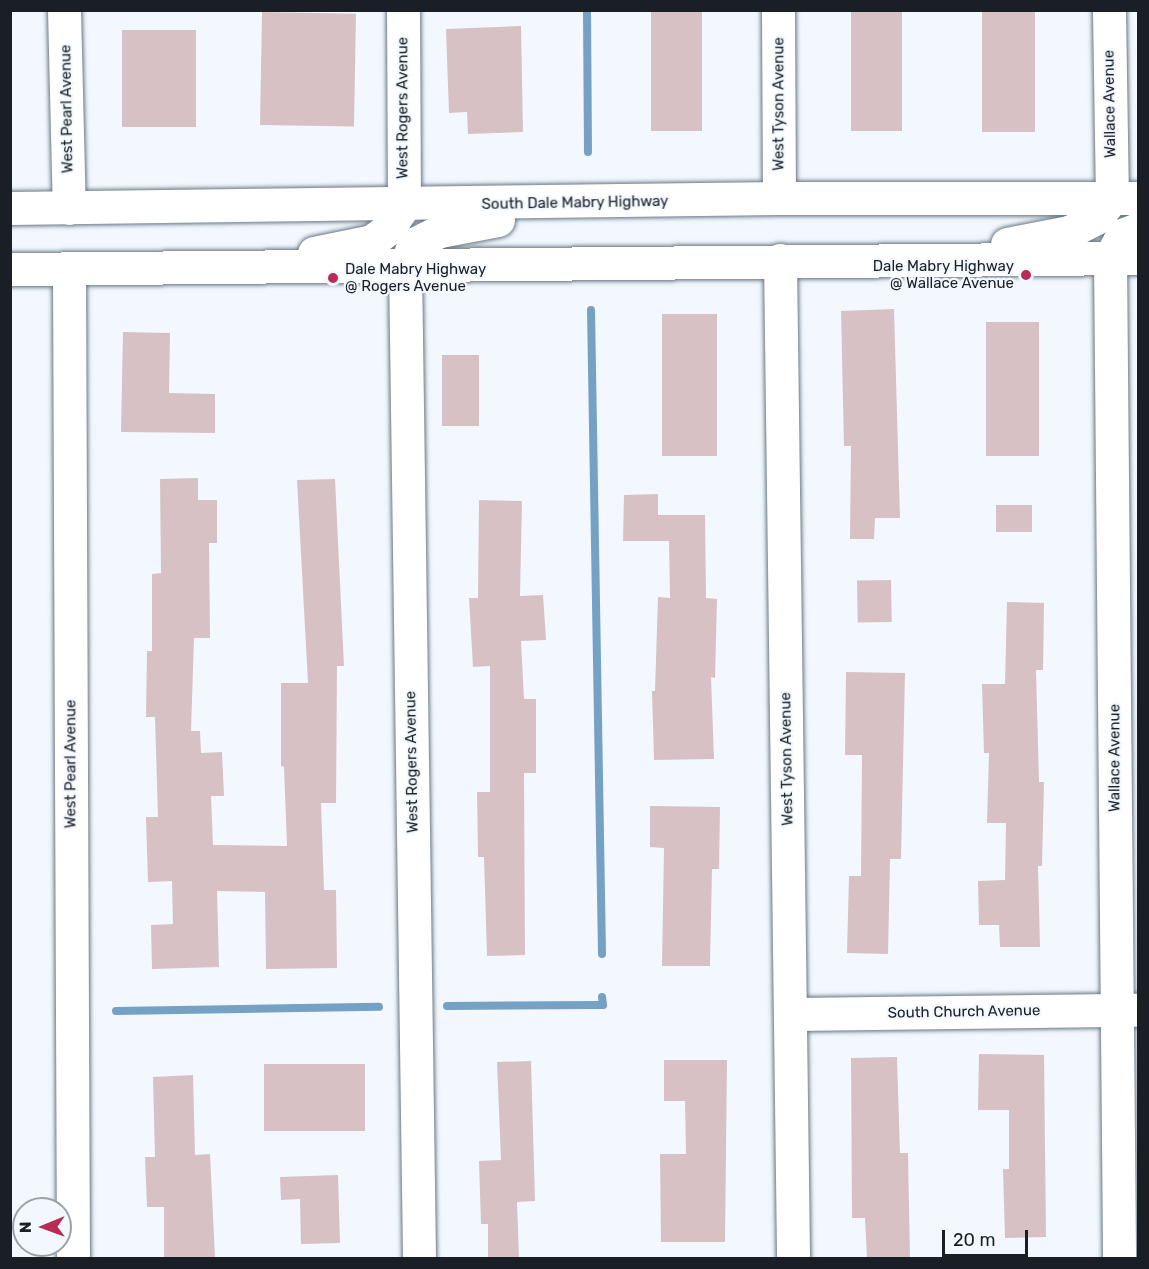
<!DOCTYPE html>
<style>
body{margin:0}
#map{position:relative;width:1149px;height:1269px;overflow:hidden;background:#f2f8fe;font-family:Rubik,sans-serif}
div>[style]{position:absolute}
.stream>*{height:8px;margin:-4px;padding:0 4px;transform-origin:4px;border-radius:4px;background:#75a1c5}
.building>*{inset:0;background:#d7c1c4;transform-origin:0 0}
.roads{filter:drop-shadow(0 0 2px #6a7885) drop-shadow(0 0 2px #6a7885)}
.minor>*{height:33px;margin:-16.5px;padding:0 16.5px;transform-origin:16.5px;border-radius:16.5px;background:#fff}
.secondary>*{height:33px;margin:-16.5px;padding:0 16.5px;transform-origin:16.5px;border-radius:16.5px;background:#fff}
.dots>*{width:16px;height:16px;translate:-50% -50%;box-sizing:border-box;border:3px solid #f2f8fe;border-radius:50%}
span{translate:-50% -50%;white-space:nowrap;text-align:center;line-height:1.15;-webkit-text-stroke:4.5px #f2f8fe;paint-order:stroke}
.street-label{font-size:15px;color:#191f24}
.poi-label{font-size:15px;color:#191f24}
.right{translate:-100% -50%;text-align:right}
.left{translate:0 -50%;text-align:left}
.frame{position:absolute;inset:0;border:12px solid #191f24;pointer-events:none}
.north{position:absolute;left:12px;top:1197px;width:60px;height:60px;box-sizing:border-box;background:#f2f8fe;border:2px solid #9ba1a7;border-radius:50%;rotate:269deg;font-size:16px;font-weight:700;line-height:24px;text-align:center;color:#191f24}
.north::after{content:'';display:block;margin:auto;width:21px;height:27px;background:#ba2b55;clip-path:polygon(50% 0,100% 100%,50% 72%,0 100%)}
.scale{position:absolute;left:942px;top:1230px;width:86px;height:27px;box-sizing:border-box;border:3px solid #191f24;border-top:0;padding-left:8px;font-size:18px;line-height:21px;white-space:nowrap;color:#191f24;-webkit-text-stroke:4px #f2f8fe;paint-order:stroke}
</style>
<div id="map">
<div class="stream">
<i style="left:587px;top:10px;width:142px;rotate:89.6deg"></i>
<i style="left:591px;top:310px;width:644px;rotate:89.02deg"></i>
<i style="left:447px;top:1006px;width:156px;rotate:-0.4deg"></i>
<i style="left:603px;top:1005px;width:8px;rotate:-97deg"></i>
<i style="left:116px;top:1011px;width:263px;rotate:-0.9deg"></i>
</div>
<div class="building">
<i style="left:651px;top:10px;width:51px;height:121px"></i>
<i style="left:851px;top:10px;width:51px;height:121px"></i>
<i style="left:982px;top:10px;width:53px;height:122px"></i>
<i style="left:262px;top:12px;width:94px;height:113px;rotate:1deg"></i>
<i style="clip-path:polygon(521px 26px,523px 132px,468px 134px,467px 112px,449px 113px,446px 29px)"></i>
<i style="left:122px;top:30px;width:74px;height:97px"></i>
<i style="clip-path:polygon(894px 309px,900px 518px,875px 518px,874px 539px,850px 539px,851px 446px,844px 446px,841px 311px)"></i>
<i style="left:717px;top:314px;width:142px;height:55px;rotate:90deg"></i>
<i style="left:1039px;top:322px;width:134px;height:53px;rotate:90deg"></i>
<i style="clip-path:polygon(123px 332px,170px 333px,169px 393px,215px 394px,215px 433px,121px 432px)"></i>
<i style="left:442px;top:355px;width:37px;height:71px"></i>
<i style="clip-path:polygon(198px 478px,198px 500px,217px 500px,217px 543px,209px 543px,210px 638px,194px 638px,191px 731px,200px 731px,201px 753px,222px 752px,224px 796px,211px 796px,213px 845px,287px 846px,284px 767px,281px 766px,281px 683px,308px 683px,297px 480px,335px 479px,344px 666px,337px 666px,336px 803px,321px 803px,324px 890px,336px 890px,337px 968px,266px 969px,265px 892px,217px 891px,219px 967px,152px 969px,151px 925px,173px 924px,172px 881px,148px 882px,146px 817px,158px 817px,155px 717px,146px 717px,147px 651px,152px 651px,152px 574px,161px 573px,160px 479px)"></i>
<i style="clip-path:polygon(658px 494px,658px 515px,705px 515px,706px 598px,717px 599px,715px 678px,711px 677px,714px 759px,654px 760px,652px 691px,655px 691px,658px 597px,670px 598px,669px 541px,623px 541px,624px 495px)"></i>
<i style="clip-path:polygon(479px 500px,522px 501px,520px 596px,543px 595px,546px 640px,521px 641px,524px 699px,536px 699px,536px 773px,524px 773px,525px 955px,487px 956px,484px 857px,478px 857px,477px 792px,490px 792px,490px 666px,473px 667px,469px 598px,478px 598px)"></i>
<i style="left:996px;top:505px;width:36px;height:27px"></i>
<i style="left:891px;top:580px;width:42px;height:34px;rotate:89deg"></i>
<i style="clip-path:polygon(1007px 602px,1044px 603px,1043px 670px,1036px 670px,1039px 782px,1044px 782px,1042px 866px,1038px 866px,1040px 947px,1000px 947px,999px 925px,979px 925px,978px 881px,1005px 880px,1006px 823px,987px 823px,989px 753px,984px 753px,982px 684px,1005px 684px)"></i>
<i style="clip-path:polygon(846px 672px,905px 673px,901px 859px,890px 859px,888px 954px,847px 953px,849px 876px,861px 876px,862px 755px,845px 755px)"></i>
<i style="clip-path:polygon(650px 806px,720px 807px,719px 869px,712px 869px,710px 966px,662px 966px,664px 848px,650px 847px)"></i>
<i style="clip-path:polygon(979px 1054px,1044px 1055px,1046px 1237px,1005px 1238px,1003px 1169px,1009px 1169px,1009px 1110px,978px 1110px)"></i>
<i style="clip-path:polygon(897px 1057px,900px 1153px,908px 1153px,910px 1258px,867px 1258px,865px 1218px,852px 1218px,851px 1058px)"></i>
<i style="clip-path:polygon(664px 1060px,727px 1060px,725px 1242px,661px 1242px,660px 1154px,686px 1154px,685px 1101px,664px 1101px)"></i>
<i style="clip-path:polygon(531px 1061px,535px 1201px,517px 1202px,519px 1258px,488px 1258px,488px 1224px,481px 1224px,479px 1161px,501px 1160px,497px 1062px)"></i>
<i style="left:264px;top:1064px;width:101px;height:67px"></i>
<i style="clip-path:polygon(193px 1075px,195px 1155px,210px 1154px,215px 1258px,164px 1258px,164px 1207px,147px 1207px,145px 1157px,155px 1157px,153px 1077px)"></i>
<i style="clip-path:polygon(338px 1175px,340px 1243px,301px 1244px,300px 1199px,281px 1200px,280px 1177px)"></i>
</div>
<div class="roads">
<div class="minor">
<i style="left:64px;top:10px;width:198px;rotate:88.6deg"></i>
<i style="left:403px;top:10px;width:195px;rotate:89.7deg"></i>
<i style="left:778px;top:10px;width:188px;rotate:89.7deg"></i>
<i style="left:1109px;top:10px;width:188px;rotate:89.1deg"></i>
<i style="left:1110px;top:258px;width:1000px;rotate:89.48deg"></i>
<i style="left:780px;top:260px;width:998px;rotate:89.25deg"></i>
<i style="left:405px;top:266px;width:992px;rotate:89.19deg"></i>
<i style="left:69px;top:269px;width:989px;rotate:89.77deg"></i>
<i style="left:790px;top:1014px;width:348px;rotate:-0.7deg"></i>
</div>
<div class="secondary">
<i style="left:10px;top:208px;width:769px;rotate:-0.75deg"></i>
<i style="left:779px;top:198px;width:359px"></i>
<i style="left:1007px;top:244px;width:63px;rotate:-11deg"></i>
<i style="left:1069px;top:232px;width:30px;rotate:-27deg"></i>
<i style="left:1096px;top:218px;width:26px;rotate:-51deg"></i>
<i style="left:314px;top:253px;width:59px;rotate:-11.7deg"></i>
<i style="left:372px;top:241px;width:20px;rotate:-37deg"></i>
<i style="left:388px;top:229px;width:29px;rotate:-56deg"></i>
<i style="left:1110px;top:258px;width:26px;rotate:-62deg"></i>
<i style="left:1122px;top:235px;width:17px;rotate:-21deg"></i>
<i style="left:405px;top:266px;width:24px;rotate:-68deg"></i>
<i style="left:414px;top:244px;width:29px;rotate:-27deg"></i>
<i style="left:440px;top:231px;width:59px;rotate:-10.7deg"></i>
<i style="left:10px;top:269px;width:1128px;rotate:-0.56deg"></i>
</div>
</div>
<div class="dots">
<i style="left:1026px;top:275px;background:#ba2b55"></i>
<i style="left:333px;top:278px;background:#ba2b55"></i>
</div>
<div class="street-label">
<span style="left:779px;top:104px;rotate:-90deg">West Tyson Avenue</span>
<span style="left:1110px;top:104px;rotate:-91deg">Wallace Avenue</span>
<span style="left:403px;top:108px;rotate:-90deg">West Rogers Avenue</span>
<span style="left:67px;top:109px;rotate:-91deg">West Pearl Avenue</span>
<span style="left:575px;top:203px;rotate:-1deg">South Dale Mabry Highway</span>
<span style="left:1115px;top:758px;rotate:-90deg">Wallace Avenue</span>
<span style="left:787px;top:759px;rotate:-91deg">West Tyson Avenue</span>
<span style="left:412px;top:762px;rotate:-91deg">West Rogers Avenue</span>
<span style="left:71px;top:764px;rotate:-90deg">West Pearl Avenue</span>
<span style="left:964px;top:1012px;rotate:-1deg">South Church Avenue</span>
</div>
<div class="poi-label">
<span class="right" style="left:1014px;top:275px">Dale Mabry Highway<br>@ Wallace Avenue</span>
<span class="left" style="left:345px;top:278px">Dale Mabry Highway<br>@ Rogers Avenue</span>
</div>
<div class="frame"></div>
<div class="north">N</div>
<div class="scale">20 m</div>
</div>
